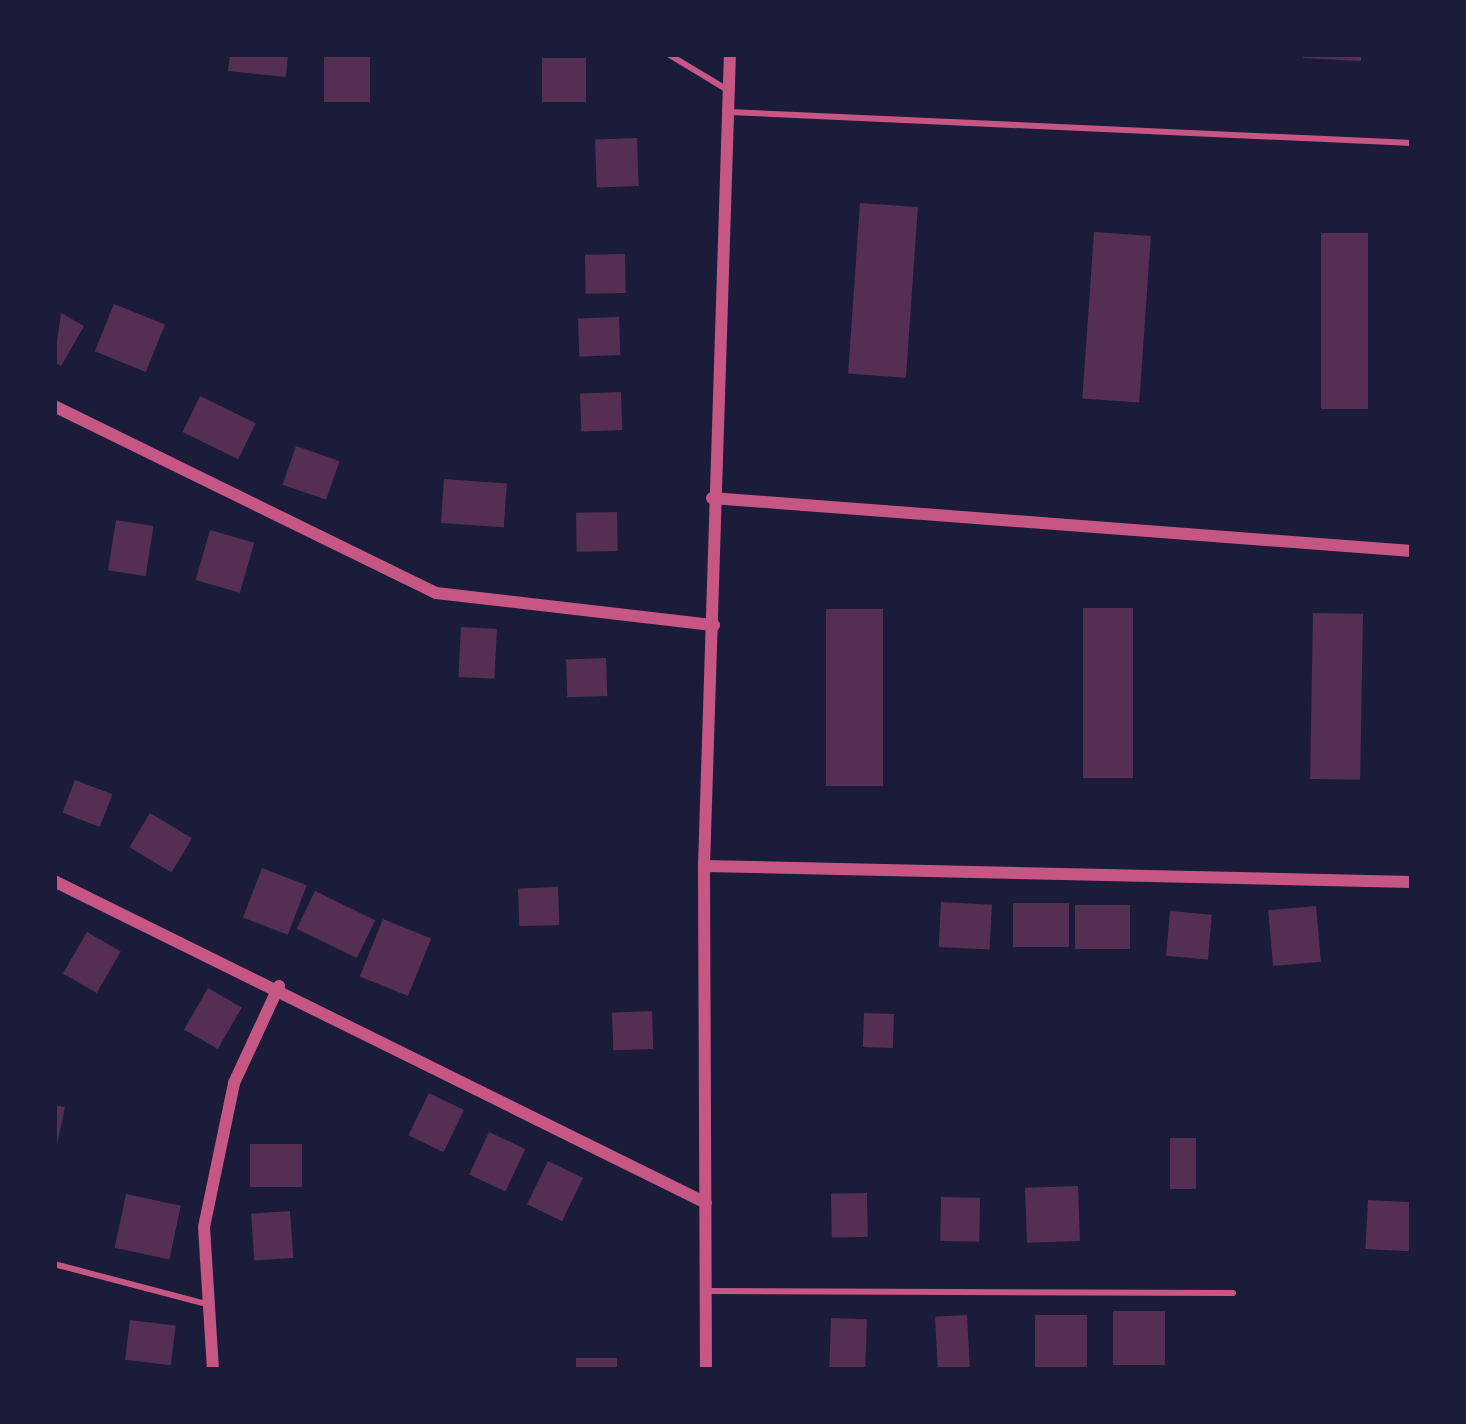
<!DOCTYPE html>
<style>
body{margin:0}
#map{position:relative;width:1466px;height:1424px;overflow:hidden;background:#1b1b3a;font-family:Inter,sans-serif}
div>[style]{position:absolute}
.building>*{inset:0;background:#542f53;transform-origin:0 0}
.service>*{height:6px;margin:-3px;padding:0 3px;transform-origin:3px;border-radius:3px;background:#c65784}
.minor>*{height:12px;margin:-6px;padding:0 6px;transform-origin:6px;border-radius:6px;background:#c65784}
span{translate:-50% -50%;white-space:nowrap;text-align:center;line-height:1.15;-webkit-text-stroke:12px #1b1b3a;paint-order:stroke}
.frame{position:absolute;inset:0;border:57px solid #1b1b3a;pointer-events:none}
</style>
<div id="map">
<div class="building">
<i style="clip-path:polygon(230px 54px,288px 54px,286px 77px,228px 71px)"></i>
<i style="left:324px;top:54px;width:46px;height:48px"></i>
<i style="clip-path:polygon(1303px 54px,1361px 54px,1361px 61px,1303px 58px)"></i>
<i style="left:542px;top:58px;width:44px;height:44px"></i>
<i style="left:637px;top:138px;width:48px;height:42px;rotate:88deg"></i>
<i style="left:860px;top:203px;width:58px;height:171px;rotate:4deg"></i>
<i style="left:1094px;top:232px;width:57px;height:167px;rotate:4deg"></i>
<i style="left:1321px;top:233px;width:47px;height:176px"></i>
<i style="left:625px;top:254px;width:39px;height:40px;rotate:89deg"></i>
<i style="left:114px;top:304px;width:55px;height:51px;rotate:22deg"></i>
<i style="clip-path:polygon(61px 313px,84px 326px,61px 366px,54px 362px)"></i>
<i style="left:619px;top:317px;width:38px;height:41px;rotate:88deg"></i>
<i style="left:621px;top:392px;width:38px;height:41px;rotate:88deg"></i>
<i style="left:200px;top:396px;width:62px;height:40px;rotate:26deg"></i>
<i style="left:296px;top:446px;width:46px;height:41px;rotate:19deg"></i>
<i style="left:444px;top:479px;width:63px;height:44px;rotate:4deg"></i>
<i style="left:617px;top:512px;width:39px;height:41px;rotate:89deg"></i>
<i style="left:116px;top:520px;width:38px;height:51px;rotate:9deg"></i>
<i style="left:210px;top:530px;width:46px;height:52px;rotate:16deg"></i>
<i style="left:1083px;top:608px;width:50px;height:170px"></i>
<i style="left:826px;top:609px;width:57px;height:177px"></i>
<i style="left:1313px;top:613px;width:50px;height:166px;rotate:1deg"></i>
<i style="left:461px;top:627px;width:36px;height:50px;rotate:3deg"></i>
<i style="left:606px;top:658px;width:38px;height:40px;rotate:88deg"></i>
<i style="left:75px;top:780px;width:40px;height:35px;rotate:21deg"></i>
<i style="left:150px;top:813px;width:49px;height:40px;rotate:31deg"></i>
<i style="left:262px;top:868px;width:48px;height:53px;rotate:21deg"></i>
<i style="left:558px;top:887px;width:38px;height:40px;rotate:88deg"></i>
<i style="left:315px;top:891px;width:67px;height:42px;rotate:26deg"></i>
<i style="left:941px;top:902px;width:51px;height:45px;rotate:3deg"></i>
<i style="left:1013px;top:903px;width:56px;height:44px"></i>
<i style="left:1075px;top:905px;width:55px;height:44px"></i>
<i style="left:1316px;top:906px;width:56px;height:48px;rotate:85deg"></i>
<i style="left:1170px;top:911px;width:42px;height:45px;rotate:5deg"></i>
<i style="left:383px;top:919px;width:52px;height:62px;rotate:22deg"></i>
<i style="left:87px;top:932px;width:39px;height:48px;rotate:30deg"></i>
<i style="left:208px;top:988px;width:39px;height:48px;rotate:30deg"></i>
<i style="left:652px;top:1011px;width:38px;height:40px;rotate:88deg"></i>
<i style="left:864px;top:1013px;width:30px;height:34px;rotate:2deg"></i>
<i style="left:429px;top:1093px;width:39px;height:47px;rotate:26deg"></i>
<i style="clip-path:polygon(54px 1105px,65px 1107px,56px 1149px,54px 1148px)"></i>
<i style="left:489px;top:1132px;width:40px;height:47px;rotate:25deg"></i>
<i style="left:1170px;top:1138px;width:26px;height:51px"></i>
<i style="left:302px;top:1144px;width:43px;height:52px;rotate:90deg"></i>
<i style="left:548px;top:1161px;width:39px;height:48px;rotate:26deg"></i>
<i style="left:1078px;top:1186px;width:55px;height:53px;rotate:88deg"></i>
<i style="left:867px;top:1193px;width:44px;height:36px;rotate:89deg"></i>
<i style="left:126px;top:1194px;width:56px;height:55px;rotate:12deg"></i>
<i style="left:941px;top:1197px;width:39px;height:44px;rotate:1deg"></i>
<i style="left:1368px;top:1200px;width:44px;height:49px;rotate:3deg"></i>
<i style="left:290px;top:1211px;width:47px;height:39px;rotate:86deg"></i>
<i style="left:1113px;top:1311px;width:52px;height:54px"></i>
<i style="left:967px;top:1315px;width:55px;height:32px;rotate:87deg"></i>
<i style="left:1035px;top:1315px;width:52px;height:54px"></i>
<i style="left:831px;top:1318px;width:36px;height:52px;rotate:2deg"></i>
<i style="left:130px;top:1320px;width:46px;height:40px;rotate:7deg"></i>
<i style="left:617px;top:1358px;width:12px;height:41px;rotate:90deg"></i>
</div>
<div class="service">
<i style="left:668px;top:54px;width:68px;rotate:31.1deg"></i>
<i style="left:729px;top:112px;width:684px;rotate:2.6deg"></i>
<i style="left:54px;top:1264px;width:158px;rotate:14.7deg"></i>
<i style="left:709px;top:1291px;width:524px;rotate:0.22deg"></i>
</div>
<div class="minor">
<i style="left:54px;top:406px;width:425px;rotate:26.1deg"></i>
<i style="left:436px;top:593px;width:280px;rotate:6.6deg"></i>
<i style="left:712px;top:498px;width:702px;rotate:4.33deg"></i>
<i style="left:704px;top:866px;width:708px;rotate:1.29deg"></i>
<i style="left:54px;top:881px;width:727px;rotate:26.28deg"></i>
<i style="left:213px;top:1370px;width:143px;rotate:-93.6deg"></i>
<i style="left:204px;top:1227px;width:147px;rotate:-78.2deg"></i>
<i style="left:234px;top:1083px;width:107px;rotate:-65.1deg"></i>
<i style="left:706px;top:1370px;width:504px;rotate:-90.23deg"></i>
<i style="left:704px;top:866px;width:812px;rotate:-88.17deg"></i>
</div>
<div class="frame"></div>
</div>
